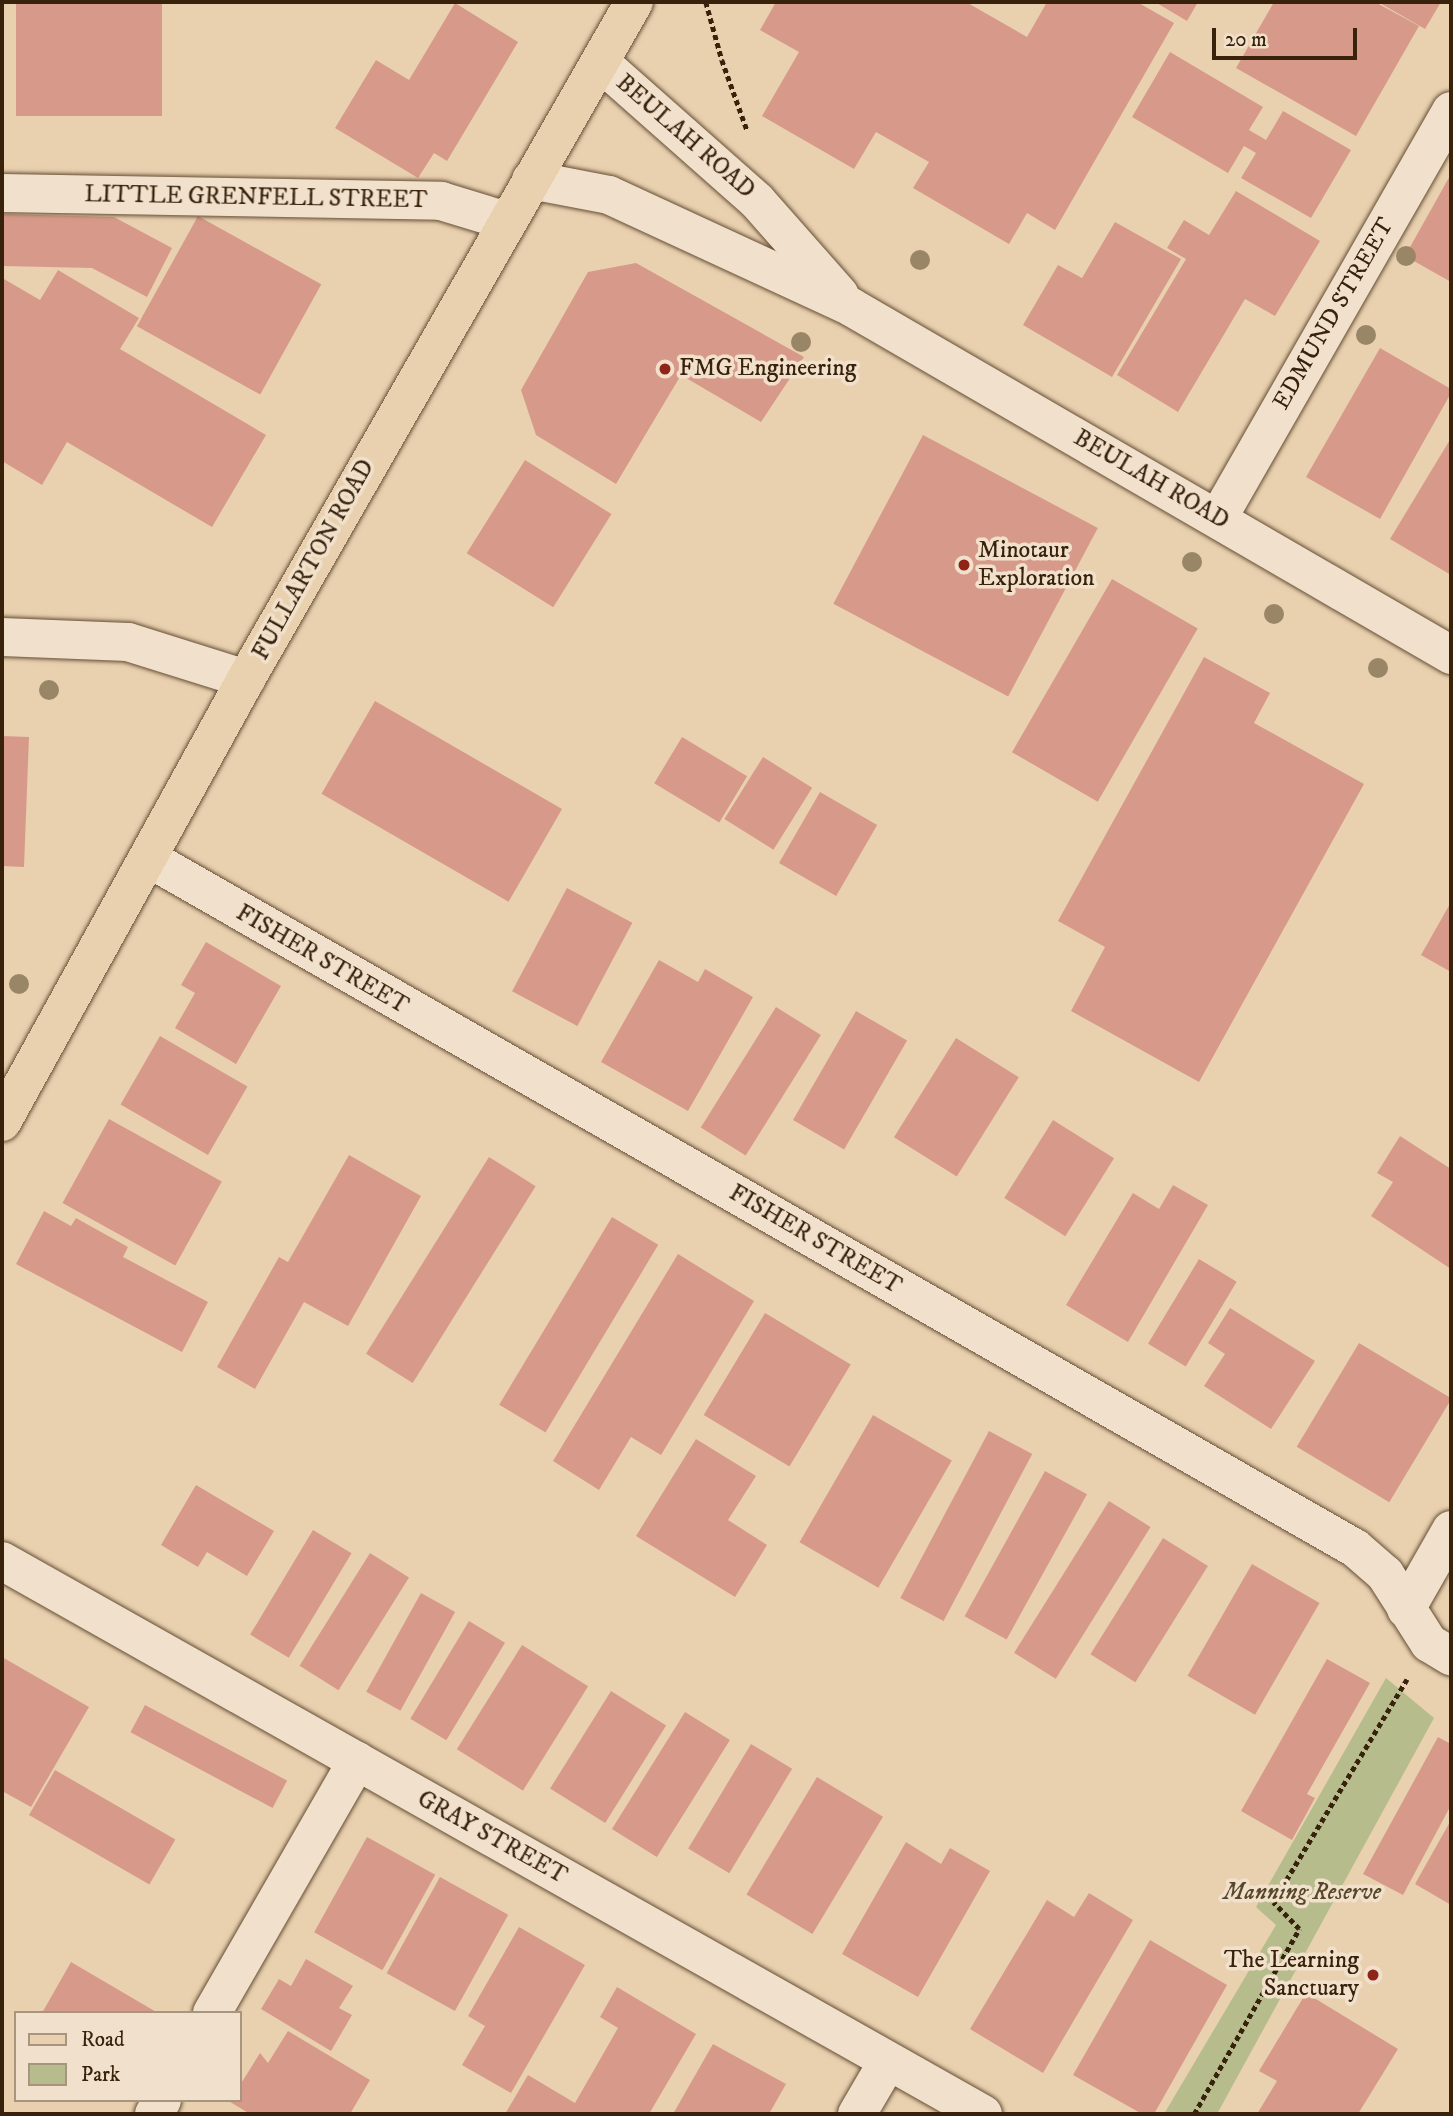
<!DOCTYPE html>
<style>
body{margin:0}
#map{position:relative;width:1453px;height:2116px;overflow:hidden;background:#e9d1b0;font-family:"IM FELL DW Pica",serif}
div>[style]{position:absolute}
.green>*{inset:0;background:#b6bc8b}
.building>*{inset:0;background:#d79a8a;transform-origin:0 0}
.path>*{height:4.5px;margin-top:-2.25px;transform-origin:0;background:repeating-linear-gradient(90deg,#39220b 0 5px,transparent 0 8.5px)}
.roads{filter:drop-shadow(0 0 2px #654e34) drop-shadow(0 0 2px #654e34)}
.minor>*{height:38px;margin:-19px;padding:0 19px;transform-origin:19px;border-radius:19px;background:#f1e1cc}
.major>*{height:38px;margin:-19px;padding:0 19px;transform-origin:19px;border-radius:19px;background:#e9d1b0}
.trees>*{width:20px;height:20px;margin:-10px;border-radius:50%;background:#998667}
.dots>*{width:19px;height:19px;translate:-50% -50%;box-sizing:border-box;border:4px solid #f1e1cc;border-radius:50%}
span{translate:-50% -50%;white-space:nowrap;text-align:center;line-height:1.15;-webkit-text-stroke:7px #f1e1cc;paint-order:stroke}
.street-label{font-size:24px;color:#39220b}
.poi-label{font-size:24px;color:#39220b}
.left{translate:0 -50%;text-align:left}
.right{translate:-100% -50%;text-align:right}
.park-label{font-size:24px;color:#58482b;font-style:italic}
.frame{position:absolute;inset:0;border:4px solid #39220b;pointer-events:none}
.legend{position:absolute;left:14px;top:2011px;width:228px;height:91px;box-sizing:border-box;background:#f1e1cc;border:2px solid #a7957f;margin:0;padding:9px 12px;list-style:none;font-size:21px;color:#39220b}
.legend li{display:flex;align-items:center;gap:14px;height:35px}
.legend b{width:35px;border:2px solid #a7957f}
.scale{position:absolute;left:1212px;top:28px;width:145px;height:32px;box-sizing:border-box;border:4px solid #39220b;border-top:0;padding-left:9px;font-size:21px;line-height:24px;white-space:nowrap;color:#39220b;-webkit-text-stroke:5px #f1e1cc;paint-order:stroke}
</style>
<div id="map">
<div class="green">
<i style="clip-path:polygon(1386px 1678px,1434px 1718px,1217px 2114px,1164px 2114px,1276px 1925px,1256px 1907px)"></i>
</div>
<div class="building">
<i style="left:16px;top:2px;width:146px;height:114px"></i>
<i style="clip-path:polygon(776px 2px,966px 2px,1027px 37px,1047px 2px,1137px 2px,1174px 23px,1055px 230px,1027px 213px,1009px 244px,913px 188px,929px 162px,876px 132px,854px 169px,762px 116px,799px 52px,760px 30px)"></i>
<i style="clip-path:polygon(1155px 2px,1198px 2px,1187px 21px)"></i>
<i style="clip-path:polygon(1274px 2px,1375px 2px,1419px 26px,1356px 136px,1236px 68px)"></i>
<i style="clip-path:polygon(1378px 2px,1441px 2px,1425px 29px)"></i>
<i style="clip-path:polygon(455px 3px,518px 42px,447px 161px,434px 153px,418px 178px,335px 128px,376px 60px,409px 80px)"></i>
<i style="clip-path:polygon(1170px 52px,1263px 107px,1249px 130px,1266px 140px,1283px 111px,1351px 150px,1311px 218px,1241px 178px,1256px 153px,1244px 146px,1228px 173px,1132px 117px)"></i>
<i style="clip-path:polygon(1451px 174px,1451px 282px,1405px 256px)"></i>
<i style="clip-path:polygon(1236px 191px,1320px 241px,1275px 316px,1245px 299px,1178px 412px,1117px 375px,1186px 259px,1167px 248px,1184px 220px,1209px 235px)"></i>
<i style="clip-path:polygon(2px 214px,114px 217px,172px 248px,147px 297px,92px 268px,2px 266px)"></i>
<i style="left:198px;top:216px;width:141px;height:126px;rotate:29deg"></i>
<i style="clip-path:polygon(1115px 222px,1181px 259px,1112px 377px,1023px 325px,1058px 265px,1082px 278px)"></i>
<i style="clip-path:polygon(636px 263px,804px 357px,761px 422px,681px 375px,616px 484px,536px 435px,521px 390px,588px 272px)"></i>
<i style="clip-path:polygon(58px 270px,139px 318px,120px 349px,266px 435px,212px 527px,67px 442px,42px 485px,2px 461px,2px 283px,4px 279px,40px 300px)"></i>
<i style="clip-path:polygon(1380px 348px,1451px 389px,1451px 393px,1380px 519px,1306px 477px)"></i>
<i style="left:923px;top:435px;width:198px;height:191px;rotate:28deg"></i>
<i style="clip-path:polygon(1451px 438px,1451px 575px,1390px 539px)"></i>
<i style="left:525px;top:460px;width:102px;height:110px;rotate:32deg"></i>
<i style="left:1112px;top:579px;width:99px;height:200px;rotate:30deg"></i>
<i style="clip-path:polygon(1204px 657px,1270px 693px,1254px 723px,1364px 784px,1199px 1082px,1071px 1011px,1105px 947px,1058px 921px)"></i>
<i style="left:375px;top:701px;width:216px;height:107px;rotate:30deg"></i>
<i style="clip-path:polygon(2px 736px,29px 737px,24px 867px,2px 866px)"></i>
<i style="left:682px;top:737px;width:76px;height:54px;rotate:31deg"></i>
<i style="left:763px;top:757px;width:58px;height:73px;rotate:32deg"></i>
<i style="left:820px;top:792px;width:66px;height:82px;rotate:30deg"></i>
<i style="left:567px;top:888px;width:74px;height:117px;rotate:28deg"></i>
<i style="clip-path:polygon(1451px 902px,1451px 972px,1421px 955px)"></i>
<i style="clip-path:polygon(206px 942px,281px 986px,236px 1064px,175px 1028px,195px 993px,181px 985px)"></i>
<i style="clip-path:polygon(659px 960px,698px 982px,705px 969px,753px 997px,688px 1111px,601px 1062px)"></i>
<i style="left:776px;top:1007px;width:53px;height:142px;rotate:32deg"></i>
<i style="left:856px;top:1011px;width:59px;height:126px;rotate:30deg"></i>
<i style="left:160px;top:1036px;width:101px;height:79px;rotate:30deg"></i>
<i style="left:956px;top:1038px;width:74px;height:117px;rotate:32deg"></i>
<i style="left:109px;top:1119px;width:129px;height:96px;rotate:29deg"></i>
<i style="left:1053px;top:1120px;width:72px;height:92px;rotate:32deg"></i>
<i style="clip-path:polygon(1400px 1136px,1451px 1169px,1451px 1269px,1371px 1216px,1393px 1182px,1377px 1173px)"></i>
<i style="clip-path:polygon(349px 1155px,421px 1196px,348px 1326px,304px 1302px,255px 1389px,217px 1367px,279px 1257px,288px 1262px)"></i>
<i style="left:489px;top:1157px;width:55px;height:232px;rotate:32deg"></i>
<i style="clip-path:polygon(1173px 1185px,1208px 1205px,1128px 1342px,1066px 1305px,1133px 1193px,1159px 1209px)"></i>
<i style="clip-path:polygon(44px 1211px,71px 1226px,76px 1218px,128px 1247px,123px 1257px,208px 1302px,182px 1352px,16px 1264px)"></i>
<i style="left:612px;top:1217px;width:54px;height:219px;rotate:31deg"></i>
<i style="clip-path:polygon(678px 1254px,754px 1301px,661px 1455px,631px 1437px,599px 1490px,553px 1461px)"></i>
<i style="left:1199px;top:1259px;width:44px;height:99px;rotate:31deg"></i>
<i style="clip-path:polygon(1230px 1308px,1315px 1361px,1271px 1429px,1204px 1386px,1225px 1354px,1208px 1343px)"></i>
<i style="left:765px;top:1313px;width:100px;height:119px;rotate:31deg"></i>
<i style="left:1359px;top:1343px;width:108px;height:121px;rotate:31deg"></i>
<i style="left:873px;top:1415px;width:91px;height:147px;rotate:30deg"></i>
<i style="left:989px;top:1431px;width:49px;height:189px;rotate:28deg"></i>
<i style="clip-path:polygon(696px 1439px,756px 1476px,728px 1520px,767px 1545px,735px 1597px,636px 1536px)"></i>
<i style="left:1045px;top:1471px;width:48px;height:166px;rotate:29deg"></i>
<i style="clip-path:polygon(196px 1485px,274px 1531px,247px 1576px,207px 1552px,198px 1567px,161px 1545px)"></i>
<i style="left:1109px;top:1501px;width:49px;height:179px;rotate:32deg"></i>
<i style="left:313px;top:1530px;width:45px;height:122px;rotate:31deg"></i>
<i style="left:1163px;top:1538px;width:53px;height:137px;rotate:32deg"></i>
<i style="left:370px;top:1553px;width:46px;height:133px;rotate:32deg"></i>
<i style="left:1252px;top:1564px;width:78px;height:129px;rotate:30deg"></i>
<i style="left:421px;top:1593px;width:39px;height:113px;rotate:29deg"></i>
<i style="left:469px;top:1621px;width:42px;height:114px;rotate:31deg"></i>
<i style="left:522px;top:1645px;width:78px;height:123px;rotate:32deg"></i>
<i style="clip-path:polygon(2px 1657px,89px 1707px,31px 1807px,2px 1791px)"></i>
<i style="clip-path:polygon(1327px 1659px,1370px 1683px,1307px 1794px,1315px 1798px,1292px 1840px,1241px 1811px)"></i>
<i style="left:611px;top:1691px;width:65px;height:115px;rotate:32deg"></i>
<i style="left:145px;top:1705px;width:161px;height:31px;rotate:28deg"></i>
<i style="left:685px;top:1712px;width:53px;height:138px;rotate:32deg"></i>
<i style="clip-path:polygon(1438px 1737px,1451px 1744px,1451px 1805px,1403px 1895px,1363px 1874px)"></i>
<i style="left:751px;top:1744px;width:48px;height:122px;rotate:31deg"></i>
<i style="left:55px;top:1770px;width:139px;height:52px;rotate:30deg"></i>
<i style="left:817px;top:1777px;width:77px;height:137px;rotate:31deg"></i>
<i style="clip-path:polygon(1451px 1820px,1451px 1905px,1415px 1884px)"></i>
<i style="left:367px;top:1837px;width:78px;height:109px;rotate:29deg"></i>
<i style="clip-path:polygon(906px 1842px,941px 1864px,950px 1848px,990px 1871px,918px 1997px,842px 1954px)"></i>
<i style="left:440px;top:1877px;width:78px;height:110px;rotate:29deg"></i>
<i style="clip-path:polygon(1089px 1893px,1133px 1920px,1043px 2073px,970px 2029px,1047px 1900px,1074px 1917px)"></i>
<i style="clip-path:polygon(519px 1927px,585px 1965px,511px 2093px,462px 2065px,485px 2026px,468px 2016px)"></i>
<i style="clip-path:polygon(1150px 1940px,1227px 1985px,1154px 2114px,1142px 2114px,1073px 2075px)"></i>
<i style="clip-path:polygon(306px 1959px,353px 1986px,339px 2008px,352px 2015px,331px 2051px,261px 2009px,279px 1979px,291px 1986px)"></i>
<i style="clip-path:polygon(71px 1962px,158px 2013px,42px 2013px)"></i>
<i style="clip-path:polygon(617px 1987px,696px 2034px,649px 2114px,505px 2114px,528px 2075px,575px 2103px,618px 2028px,600px 2017px)"></i>
<i style="clip-path:polygon(1306px 1993px,1398px 2049px,1358px 2114px,1257px 2114px,1277px 2081px,1259px 2071px)"></i>
<i style="clip-path:polygon(288px 2031px,370px 2080px,350px 2114px,250px 2114px,227px 2100px,240px 2100px,240px 2085px,260px 2053px,268px 2063px)"></i>
<i style="clip-path:polygon(713px 2044px,786px 2084px,769px 2114px,673px 2114px)"></i>
</div>
<div class="path">
<i style="left:706px;top:2px;width:60px;rotate:74.6deg"></i>
<i style="left:722px;top:60px;width:74px;rotate:70.3deg"></i>
<i style="left:1194px;top:2114px;width:213px;rotate:-60.4deg"></i>
<i style="left:1299px;top:1929px;width:37px;rotate:-134deg"></i>
<i style="left:1273px;top:1902px;width:260px;rotate:-59deg"></i>
</div>
<div class="roads">
<div class="minor">
<i style="left:601px;top:63px;width:208px;rotate:41.5deg"></i>
<i style="left:757px;top:201px;width:125px;rotate:48.6deg"></i>
<i style="left:531px;top:180px;width:79px;rotate:10.9deg"></i>
<i style="left:609px;top:195px;width:267px;rotate:24.8deg"></i>
<i style="left:851px;top:307px;width:694px;rotate:30.11deg"></i>
<i style="left:2px;top:193px;width:439px;rotate:1deg"></i>
<i style="left:441px;top:201px;width:69px;rotate:16.9deg"></i>
<i style="left:1218px;top:518px;width:469px;rotate:-60.2deg"></i>
<i style="left:2px;top:637px;width:126px;rotate:2.3deg"></i>
<i style="left:128px;top:642px;width:124px;rotate:17.4deg"></i>
<i style="left:148px;top:858px;width:1390px;rotate:29.76deg"></i>
<i style="left:1355px;top:1548px;width:40px;rotate:41deg"></i>
<i style="left:1385px;top:1574px;width:82px;rotate:57.5deg"></i>
<i style="left:1429px;top:1643px;width:26px;rotate:31deg"></i>
<i style="left:2px;top:1561px;width:1126px;rotate:29.41deg"></i>
<i style="left:1406px;top:1609px;width:91px;rotate:-60.3deg"></i>
<i style="left:212px;top:2013px;width:291px;rotate:-60.1deg"></i>
<i style="left:154px;top:2114px;width:16px;rotate:-60deg"></i>
<i style="left:857px;top:2114px;width:61px;rotate:-59.7deg"></i>
</div>
<div class="major">
<i style="left:2px;top:1122px;width:506px;rotate:-61.15deg"></i>
<i style="left:246px;top:679px;width:780px;rotate:-60.18deg"></i>
</div>
</div>
<div class="trees">
<i style="left:1406px;top:256px"></i>
<i style="left:920px;top:260px"></i>
<i style="left:1366px;top:335px"></i>
<i style="left:801px;top:342px"></i>
<i style="left:1192px;top:562px"></i>
<i style="left:1274px;top:614px"></i>
<i style="left:1378px;top:668px"></i>
<i style="left:49px;top:690px"></i>
<i style="left:19px;top:984px"></i>
</div>
<div class="dots">
<i style="left:665px;top:369px;background:#8f2418"></i>
<i style="left:964px;top:565px;background:#8f2418"></i>
<i style="left:1373px;top:1975px;background:#8f2418"></i>
</div>
<div class="street-label">
<span style="left:685px;top:137px;rotate:41deg">BEULAH ROAD</span>
<span style="left:256px;top:198px;rotate:1deg">LITTLE GRENFELL STREET</span>
<span style="left:1334px;top:314px;rotate:-60deg">EDMUND STREET</span>
<span style="left:1151px;top:480px;rotate:30deg">BEULAH ROAD</span>
<span style="left:314px;top:560px;rotate:-61deg">FULLARTON ROAD</span>
<span style="left:322px;top:960px;rotate:30deg">FISHER STREET</span>
<span style="left:815px;top:1240px;rotate:30deg">FISHER STREET</span>
<span style="left:492px;top:1838px;rotate:29deg">GRAY STREET</span>
</div>
<div class="poi-label">
<span class="left" style="left:679px;top:369px">FMG Engineering</span>
<span class="left" style="left:978px;top:565px">Minotaur<br>Exploration</span>
<span class="right" style="left:1359px;top:1975px">The Learning<br>Sanctuary</span>
</div>
<div class="park-label">
<span style="left:1302px;top:1893px">Manning Reserve</span>
</div>
<div class="frame"></div>
<ul class="legend">
<li><b style="height:9px;background:#e9d1b0"></b>Road</li>
<li><b style="height:19px;background:#b6bc8b"></b>Park</li>
</ul>
<div class="scale">20 m</div>
</div>
